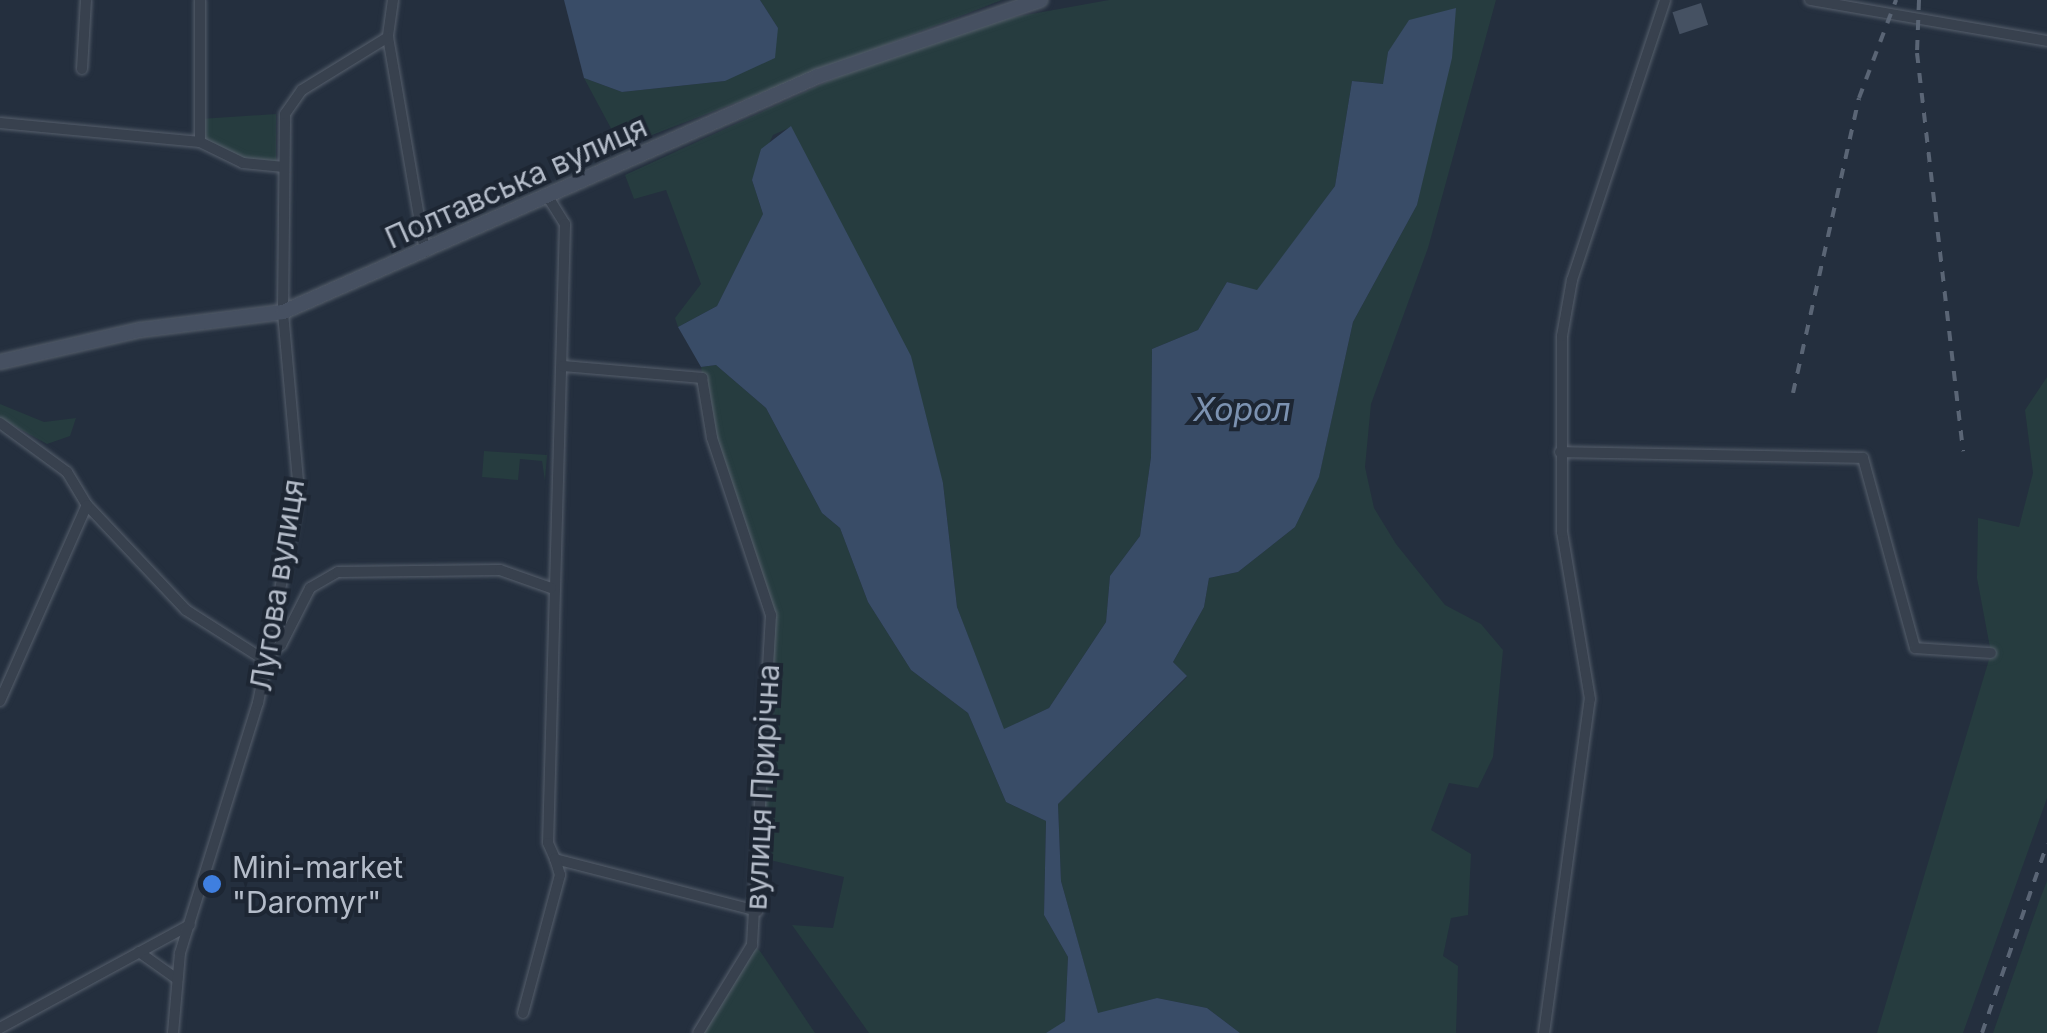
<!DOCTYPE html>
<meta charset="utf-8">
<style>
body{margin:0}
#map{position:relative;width:2047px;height:1033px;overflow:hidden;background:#242f3e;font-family:Inter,sans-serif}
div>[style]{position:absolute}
.green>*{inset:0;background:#263c3f}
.water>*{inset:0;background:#394c67}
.building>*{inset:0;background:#455162;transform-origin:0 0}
.roads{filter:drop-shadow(0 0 2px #565f6c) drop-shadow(0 0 2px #565f6c)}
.street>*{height:10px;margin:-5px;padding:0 5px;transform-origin:5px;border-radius:5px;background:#38414e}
.secondary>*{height:14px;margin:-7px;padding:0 7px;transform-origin:7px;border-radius:7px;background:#465061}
.rail>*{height:4px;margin-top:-2px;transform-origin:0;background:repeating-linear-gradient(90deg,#5a6575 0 10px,transparent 0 20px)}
.dots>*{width:28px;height:28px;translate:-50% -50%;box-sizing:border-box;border:5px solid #1d2633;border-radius:50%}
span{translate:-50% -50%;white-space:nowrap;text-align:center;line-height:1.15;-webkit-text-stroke:8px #1d2633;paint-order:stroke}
.street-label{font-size:30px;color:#b4bcc9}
.poi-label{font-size:30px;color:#b4bcc9}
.left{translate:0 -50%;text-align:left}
.water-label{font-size:32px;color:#7c92b1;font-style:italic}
</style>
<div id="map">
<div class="green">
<i style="clip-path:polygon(760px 0,1002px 0,621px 147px,584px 78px,622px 92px,725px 81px,778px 28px)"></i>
<i style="clip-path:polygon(1109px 0,1496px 0,1428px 248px,1371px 404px,1365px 467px,1374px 508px,1396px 544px,1445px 605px,1481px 624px,1503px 650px,1493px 757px,1478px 788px,1449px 783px,1431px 830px,1471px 854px,1468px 915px,1451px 918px,1443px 956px,1458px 966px,1456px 1033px,1240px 1033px,1207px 1008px,1157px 998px,1098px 1014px,1061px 881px,1058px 804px,1187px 677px,1173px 662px,1204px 607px,1209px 578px,1238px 572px,1295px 527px,1319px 476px,1353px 322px,1417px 205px,1431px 140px,1388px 52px,1384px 84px,1352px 81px,1335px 186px,1257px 291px,1227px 282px,1198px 330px,1152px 349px,1151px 457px,1140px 536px,1110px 576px,1106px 622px,1049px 708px,1003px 730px,957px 607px,943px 483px,791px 127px,773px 135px,752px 180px,763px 214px,717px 306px,678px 327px,675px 318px,701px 284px,666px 190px,634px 199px,625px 175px,844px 74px,982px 23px)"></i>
<i style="clip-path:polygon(276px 114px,276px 166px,243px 163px,200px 142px,200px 119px)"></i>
<i style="clip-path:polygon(716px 365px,766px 408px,822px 513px,840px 528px,868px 602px,911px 670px,968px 713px,1006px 802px,1046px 821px,1044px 915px,1068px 957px,1065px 1021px,1049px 1033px,869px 1033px,792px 925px,833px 928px,844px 877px,757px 857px,771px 615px,712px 438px,701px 367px)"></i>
<i style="clip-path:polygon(2047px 377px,2047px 798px,1963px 1033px,1877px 1033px,1991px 653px,1977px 578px,1978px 518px,2019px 527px,2033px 473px,2025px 410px)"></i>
<i style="clip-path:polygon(0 404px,44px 422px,76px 418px,70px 436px,47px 444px,0 418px)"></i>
<i style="clip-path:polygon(484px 451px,547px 455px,545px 481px,542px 461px,520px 459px,518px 480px,482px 477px)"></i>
<i style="clip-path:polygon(2047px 881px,2047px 1033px,1993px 1033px,2040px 899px)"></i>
<i style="clip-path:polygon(752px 945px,760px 951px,815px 1033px,698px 1033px)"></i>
</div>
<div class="water">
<i style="clip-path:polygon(564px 0,760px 0,778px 28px,775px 58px,725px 81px,622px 92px,584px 78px)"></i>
<i style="clip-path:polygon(1456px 8px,1452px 58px,1417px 205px,1353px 322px,1319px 477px,1295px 527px,1238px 572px,1209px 578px,1204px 607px,1173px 662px,1187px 676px,1058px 804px,1061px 881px,1098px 1013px,1157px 998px,1207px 1008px,1240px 1033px,1046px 1033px,1065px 1021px,1068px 957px,1044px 915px,1046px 821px,1006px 802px,968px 713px,911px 670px,868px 602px,840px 528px,822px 513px,766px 408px,716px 365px,701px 367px,678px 327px,717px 306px,763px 214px,752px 180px,761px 149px,791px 126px,911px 356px,943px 483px,957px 607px,1004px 729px,1049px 708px,1106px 622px,1110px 576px,1140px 536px,1151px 457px,1152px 349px,1198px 330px,1227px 282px,1257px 290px,1335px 186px,1352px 81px,1383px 84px,1388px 52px,1409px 20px)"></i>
</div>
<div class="building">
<i style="left:1701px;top:3px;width:23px;height:30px;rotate:72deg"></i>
</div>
<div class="roads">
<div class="street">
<i style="left:393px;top:0;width:37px;rotate:98deg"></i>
<i style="left:388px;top:37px;width:218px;rotate:80.2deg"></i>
<i style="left:1810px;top:0;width:241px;rotate:9.8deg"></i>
<i style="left:82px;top:69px;width:69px;rotate:-86.7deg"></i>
<i style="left:0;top:123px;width:201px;rotate:5.4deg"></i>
<i style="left:200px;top:142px;width:48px;rotate:26deg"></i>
<i style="left:243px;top:163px;width:41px;rotate:5.6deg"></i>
<i style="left:200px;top:142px;width:142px;rotate:-90deg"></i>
<i style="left:548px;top:197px;width:32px;rotate:58deg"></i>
<i style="left:565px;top:224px;width:619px;rotate:91.57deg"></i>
<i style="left:548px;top:843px;width:17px;rotate:66deg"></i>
<i style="left:555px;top:859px;width:209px;rotate:14.4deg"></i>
<i style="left:563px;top:366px;width:140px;rotate:4.9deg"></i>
<i style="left:702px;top:378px;width:61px;rotate:80.5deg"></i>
<i style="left:712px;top:438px;width:187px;rotate:71.6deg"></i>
<i style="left:771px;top:615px;width:331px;rotate:93.3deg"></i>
<i style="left:752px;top:945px;width:103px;rotate:121.5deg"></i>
<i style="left:0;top:423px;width:83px;rotate:36.2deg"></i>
<i style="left:67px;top:472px;width:39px;rotate:59deg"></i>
<i style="left:87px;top:505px;width:144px;rotate:46.7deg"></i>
<i style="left:186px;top:610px;width:91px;rotate:32.5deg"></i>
<i style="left:263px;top:659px;width:23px;rotate:-38deg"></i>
<i style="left:281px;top:645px;width:64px;rotate:-63deg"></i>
<i style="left:310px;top:588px;width:32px;rotate:-30deg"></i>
<i style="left:338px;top:572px;width:162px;rotate:-0.7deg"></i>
<i style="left:500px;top:570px;width:54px;rotate:19.4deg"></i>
<i style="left:1560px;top:452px;width:303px;rotate:1.1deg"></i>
<i style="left:1863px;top:458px;width:197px;rotate:74.7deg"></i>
<i style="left:1915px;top:648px;width:76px;rotate:3.8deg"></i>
<i style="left:0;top:701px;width:214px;rotate:-66.1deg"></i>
<i style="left:139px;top:952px;width:47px;rotate:35.4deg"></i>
<i style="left:523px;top:1013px;width:143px;rotate:-75deg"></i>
<i style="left:560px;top:875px;width:17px;rotate:-107deg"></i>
<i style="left:0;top:1028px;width:216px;rotate:-28.5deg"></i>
<i style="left:173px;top:1033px;width:80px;rotate:-85deg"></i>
<i style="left:180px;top:953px;width:262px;rotate:-72.7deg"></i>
<i style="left:258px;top:703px;width:188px;rotate:-79deg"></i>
<i style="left:294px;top:518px;width:37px;rotate:-84deg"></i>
<i style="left:298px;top:481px;width:170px;rotate:-95.1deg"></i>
<i style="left:283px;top:312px;width:198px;rotate:-89.4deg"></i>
<i style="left:285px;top:114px;width:29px;rotate:-55deg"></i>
<i style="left:302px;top:90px;width:101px;rotate:-31.6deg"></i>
<i style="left:1544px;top:1033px;width:337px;rotate:-82.2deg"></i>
<i style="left:1590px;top:699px;width:169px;rotate:-99.5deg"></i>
<i style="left:1562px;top:532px;width:196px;rotate:-90deg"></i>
<i style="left:1562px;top:336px;width:57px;rotate:-79.9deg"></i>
<i style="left:1572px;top:280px;width:295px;rotate:-71.6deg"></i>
</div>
<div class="secondary">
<i style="left:0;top:362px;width:144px;rotate:-12.9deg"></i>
<i style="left:140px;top:330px;width:144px;rotate:-7.2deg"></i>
<i style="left:283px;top:312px;width:585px;rotate:-23.8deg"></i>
<i style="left:818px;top:76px;width:235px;rotate:-18.9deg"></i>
</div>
</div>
<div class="rail">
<i style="left:1919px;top:0;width:53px;rotate:92.2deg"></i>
<i style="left:1917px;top:53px;width:401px;rotate:83.4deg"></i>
<i style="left:1793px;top:393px;width:302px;rotate:-77.4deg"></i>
<i style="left:1859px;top:98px;width:105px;rotate:-69.3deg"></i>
<i style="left:1982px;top:1033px;width:200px;rotate:-71deg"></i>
</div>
<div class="dots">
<i style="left:212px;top:884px;background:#3f7fe0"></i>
</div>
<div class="street-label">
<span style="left:516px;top:182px;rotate:-24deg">Полтавська вулиця</span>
<span style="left:277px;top:585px;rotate:-81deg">Лугова вулиця</span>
<span style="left:762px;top:787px;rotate:-87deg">вулиця Прирічна</span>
</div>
<div class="poi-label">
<span class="left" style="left:232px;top:884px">Mini-market<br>"Daromyr"</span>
</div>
<div class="water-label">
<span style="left:1242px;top:410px">Хорол</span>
</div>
</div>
